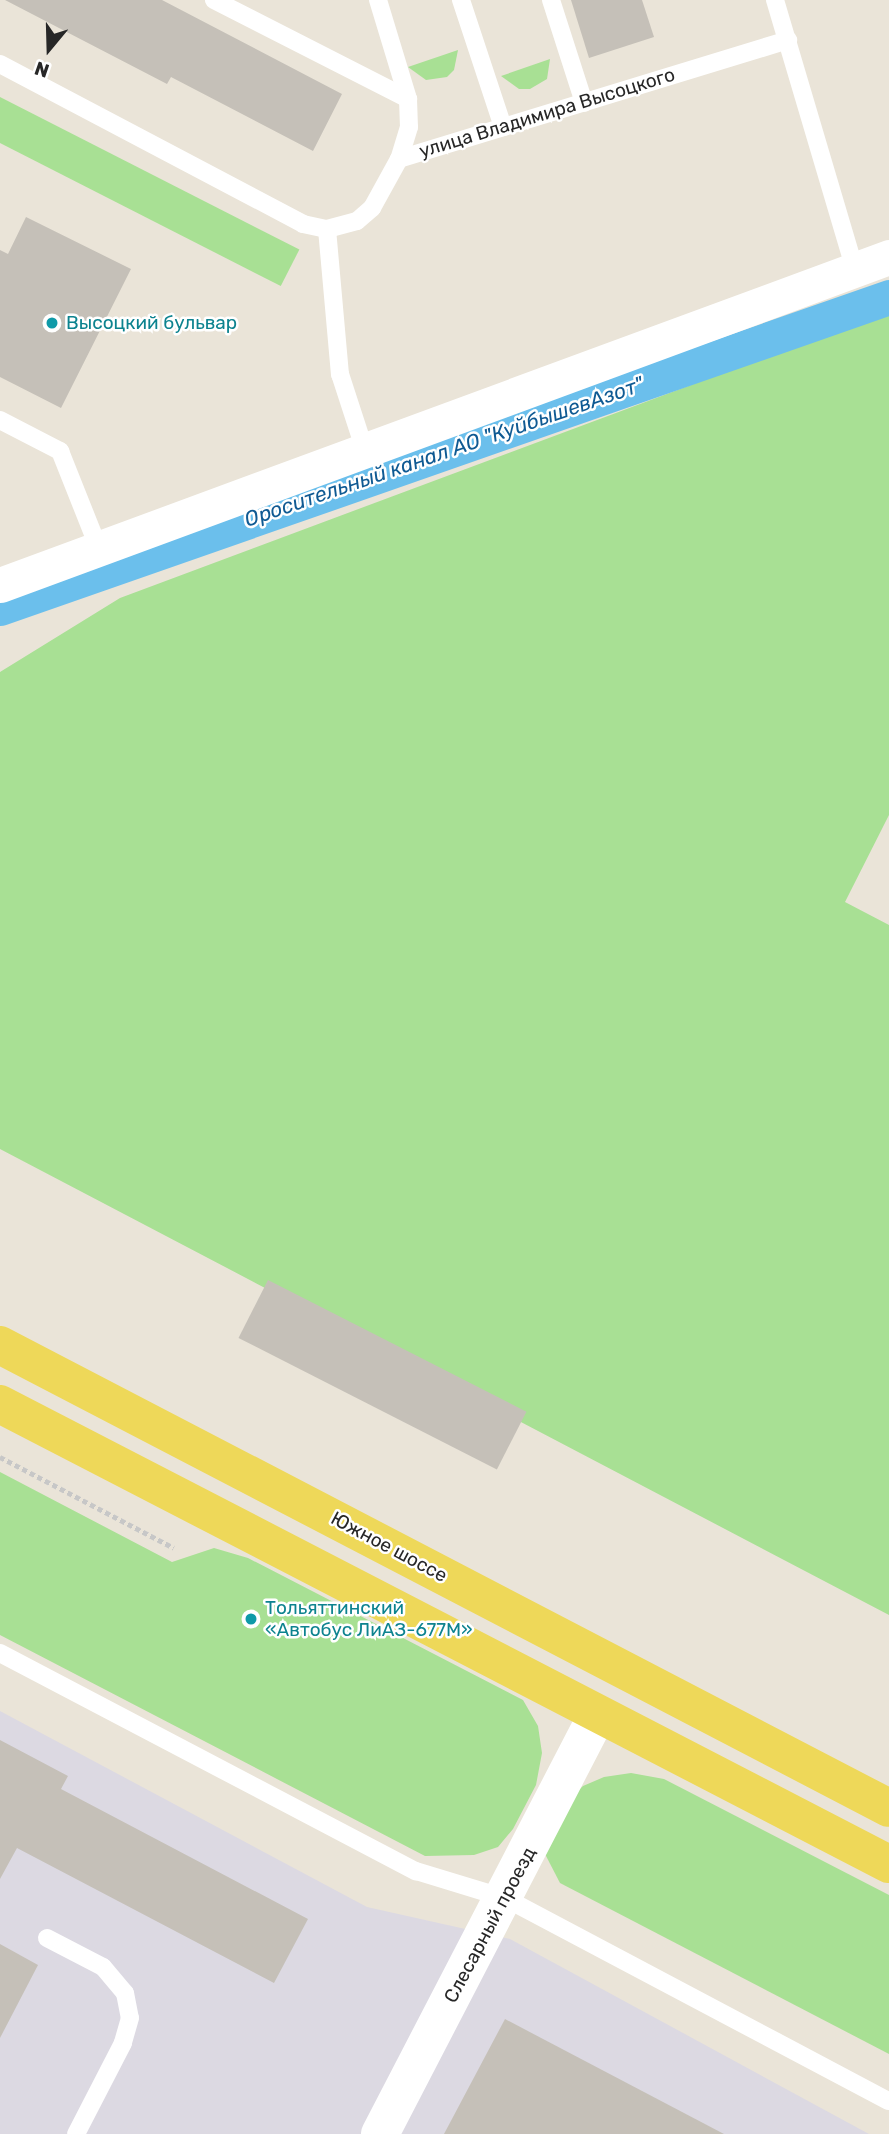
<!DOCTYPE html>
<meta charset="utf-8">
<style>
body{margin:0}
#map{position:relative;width:889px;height:2134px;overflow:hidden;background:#eae4d8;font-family:Rubik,sans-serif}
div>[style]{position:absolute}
.industrial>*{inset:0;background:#dcd9e2}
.green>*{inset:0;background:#a8e094;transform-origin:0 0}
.canal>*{height:35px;margin:-17.5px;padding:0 17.5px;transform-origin:17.5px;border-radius:17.5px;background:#6bbfec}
.building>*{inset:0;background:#c5c0b8;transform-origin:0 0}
.path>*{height:4.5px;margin-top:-2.25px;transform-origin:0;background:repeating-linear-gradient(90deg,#c7c7c7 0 5px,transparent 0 8.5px)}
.service>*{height:18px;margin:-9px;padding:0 9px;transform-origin:9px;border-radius:9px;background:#fff}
.minor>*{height:35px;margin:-17.5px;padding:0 17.5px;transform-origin:17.5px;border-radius:17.5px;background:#fff}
.tertiary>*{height:38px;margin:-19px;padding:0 19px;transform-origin:19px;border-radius:19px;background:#fff}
.primary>*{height:38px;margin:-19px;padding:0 19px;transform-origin:19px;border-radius:19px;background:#eed859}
.dots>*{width:19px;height:19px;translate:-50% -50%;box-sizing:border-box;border:4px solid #fff;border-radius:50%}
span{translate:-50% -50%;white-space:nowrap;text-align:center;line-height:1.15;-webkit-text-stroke:5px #fff;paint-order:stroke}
.street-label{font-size:19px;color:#272727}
.culture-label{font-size:19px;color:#0d838f}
.left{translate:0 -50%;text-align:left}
.water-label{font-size:21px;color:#0f5a93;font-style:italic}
.north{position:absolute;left:14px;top:14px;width:70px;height:70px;-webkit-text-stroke:5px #fff;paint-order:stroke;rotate:199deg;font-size:19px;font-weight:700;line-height:28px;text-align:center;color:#272727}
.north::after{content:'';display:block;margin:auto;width:24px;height:32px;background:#272727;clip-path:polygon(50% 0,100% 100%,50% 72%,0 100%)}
</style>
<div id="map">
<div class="industrial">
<i style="clip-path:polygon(0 1711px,367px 1907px,510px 1939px,869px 2134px,0 2134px)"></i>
</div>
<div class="green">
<i style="clip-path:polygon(458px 50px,454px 70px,447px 77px,426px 80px,408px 67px)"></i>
<i style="clip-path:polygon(550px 59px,547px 79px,530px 89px,519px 89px,501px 76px)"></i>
<i style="left:0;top:97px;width:336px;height:41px;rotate:27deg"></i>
<i style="clip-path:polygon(889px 311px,889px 815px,845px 902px,889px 925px,889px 1615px,0 1149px,0 672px,120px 598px)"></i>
<i style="clip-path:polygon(0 1472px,172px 1562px,214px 1548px,248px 1558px,523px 1700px,538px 1726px,542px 1753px,536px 1785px,513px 1829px,498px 1847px,474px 1855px,425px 1856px,0 1635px)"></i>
<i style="clip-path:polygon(631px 1773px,664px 1779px,889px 1895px,889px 2054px,560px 1883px,545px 1854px,570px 1798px,583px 1786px,604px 1777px)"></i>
</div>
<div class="canal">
<i style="left:0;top:608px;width:942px;rotate:-19.28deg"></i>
</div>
<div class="building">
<i style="clip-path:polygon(5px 0,162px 0,342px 94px,313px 151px,171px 77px,167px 84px)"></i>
<i style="clip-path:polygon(571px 0,642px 0,654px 37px,589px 58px)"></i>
<i style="clip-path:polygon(26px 217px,131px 269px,61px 408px,0 377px,0 250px,8px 254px)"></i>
<i style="left:268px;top:1280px;width:290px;height:65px;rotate:27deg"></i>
<i style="clip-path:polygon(0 1740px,68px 1776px,61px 1789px,308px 1919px,274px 1983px,17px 1848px,0 1879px)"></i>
<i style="clip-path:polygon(0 1944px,38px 1965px,0 2038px)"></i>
<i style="clip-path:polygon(505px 2019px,724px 2134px,444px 2134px)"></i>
</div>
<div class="path">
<i style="left:0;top:1457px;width:196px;rotate:27.6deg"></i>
</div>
<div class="service">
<i style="left:214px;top:0;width:218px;rotate:27deg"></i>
<i style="left:408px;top:99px;width:28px;rotate:88deg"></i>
<i style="left:409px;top:127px;width:34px;rotate:107deg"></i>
<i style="left:378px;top:0;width:103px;rotate:73.1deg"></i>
<i style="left:461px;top:0;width:134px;rotate:71.7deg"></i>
<i style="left:551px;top:0;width:108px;rotate:72.2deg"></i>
<i style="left:775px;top:0;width:282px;rotate:73.5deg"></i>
<i style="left:0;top:64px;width:343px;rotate:27.8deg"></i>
<i style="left:303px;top:224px;width:25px;rotate:12deg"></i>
<i style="left:327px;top:229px;width:31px;rotate:-15deg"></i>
<i style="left:357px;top:221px;width:20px;rotate:-41deg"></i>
<i style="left:372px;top:208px;width:56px;rotate:-61.1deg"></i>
<i style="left:399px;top:159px;width:407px;rotate:-17deg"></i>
<i style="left:327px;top:229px;width:146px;rotate:84.9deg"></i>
<i style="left:340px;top:374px;width:81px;rotate:72deg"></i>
<i style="left:0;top:420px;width:68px;rotate:27.3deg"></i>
<i style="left:60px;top:451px;width:105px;rotate:68.3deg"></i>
<i style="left:0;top:1653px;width:470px;rotate:27.7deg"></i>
<i style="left:416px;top:1871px;width:93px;rotate:16.9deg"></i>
<i style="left:505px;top:1898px;width:434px;rotate:27.9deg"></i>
<i style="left:47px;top:1938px;width:63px;rotate:27.4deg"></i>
<i style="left:103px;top:1967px;width:34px;rotate:50deg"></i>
<i style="left:125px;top:1993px;width:25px;rotate:79deg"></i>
<i style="left:130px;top:2018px;width:26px;rotate:106deg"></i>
<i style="left:123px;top:2043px;width:102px;rotate:117.3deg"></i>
</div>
<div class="minor">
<i style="left:0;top:585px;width:948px;rotate:-20.25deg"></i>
</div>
<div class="tertiary">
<i style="left:380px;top:2134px;width:473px;rotate:-62.6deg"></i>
</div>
<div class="primary">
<i style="left:0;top:1345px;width:1002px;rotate:27.51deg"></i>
<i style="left:0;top:1404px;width:1001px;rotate:27.36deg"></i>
</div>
<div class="dots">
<i style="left:52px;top:323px;background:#0f9aa8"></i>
<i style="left:251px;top:1619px;background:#0f9aa8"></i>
</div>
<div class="street-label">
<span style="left:547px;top:113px;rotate:-17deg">улица Владимира Высоцкого</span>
<span style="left:389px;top:1547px;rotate:28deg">Южное шоссе</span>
<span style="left:490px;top:1925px;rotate:-62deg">Слесарный проезд</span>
</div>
<div class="culture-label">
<span class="left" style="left:66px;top:323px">Высоцкий бульвар</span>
<span class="left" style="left:265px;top:1619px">Тольяттинский<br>«Автобус ЛиАЗ-677М»</span>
</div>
<div class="water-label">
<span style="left:444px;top:452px;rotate:-19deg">Оросительный канал АО "КуйбышевАзот"</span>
</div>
<div class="north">N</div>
</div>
